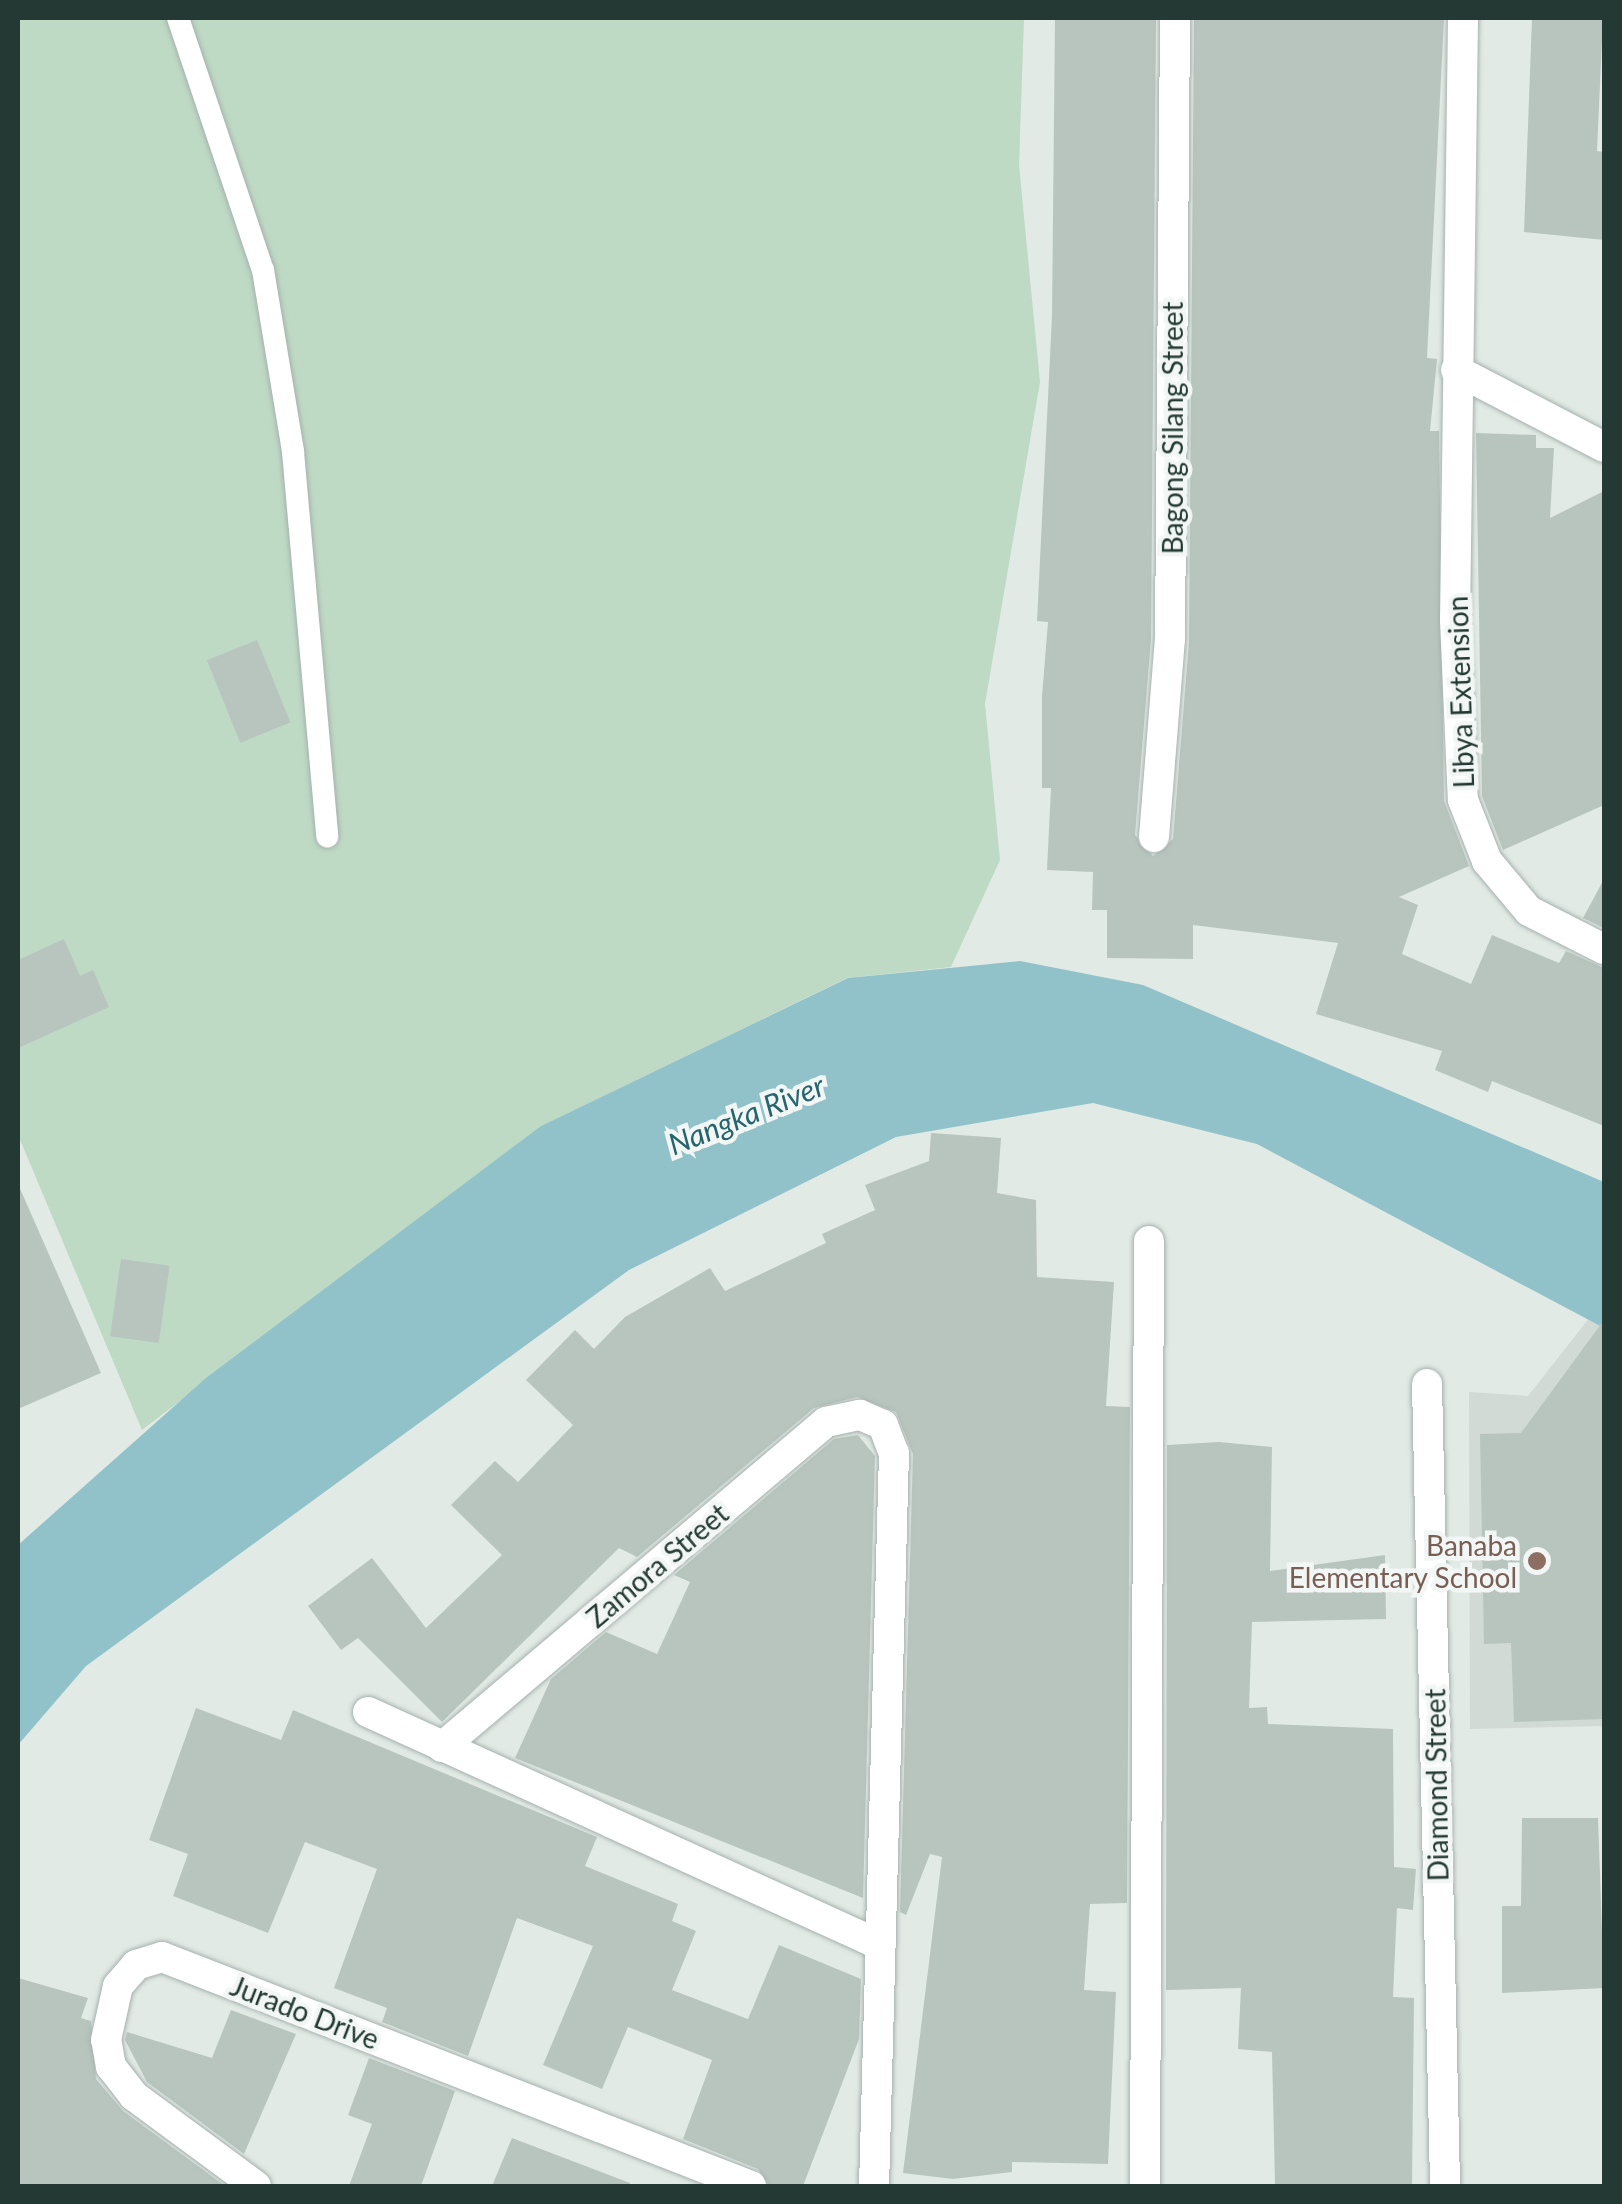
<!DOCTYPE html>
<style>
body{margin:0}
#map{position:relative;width:1622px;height:2204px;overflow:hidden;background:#e2eae6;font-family:Lato,sans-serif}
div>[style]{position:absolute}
.built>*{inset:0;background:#d1dad5}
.green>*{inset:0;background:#bed9c4}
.water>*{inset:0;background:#91c2c9}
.building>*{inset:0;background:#b8c5bf;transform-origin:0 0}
.roads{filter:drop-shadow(0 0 2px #a5b1ad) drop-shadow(0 0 2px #a5b1ad)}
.lane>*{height:22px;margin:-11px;padding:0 11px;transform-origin:11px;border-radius:11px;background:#fff}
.street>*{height:30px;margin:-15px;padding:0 15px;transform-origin:15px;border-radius:15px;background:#fff}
.dots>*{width:28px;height:28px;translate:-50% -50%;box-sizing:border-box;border:5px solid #f2f7f5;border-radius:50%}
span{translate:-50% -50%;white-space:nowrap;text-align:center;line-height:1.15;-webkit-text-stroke:9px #f2f7f5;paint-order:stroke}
.street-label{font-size:28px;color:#243933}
.education-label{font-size:28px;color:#785e54}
.right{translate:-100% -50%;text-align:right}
.water-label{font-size:30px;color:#26646e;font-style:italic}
.frame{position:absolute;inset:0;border:20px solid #243933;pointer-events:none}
</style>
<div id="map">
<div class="built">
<i style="clip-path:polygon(1590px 1317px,1604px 1328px,1604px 1726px,1470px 1729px,1469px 1392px,1528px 1396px)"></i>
</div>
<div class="green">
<i style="clip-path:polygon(18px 18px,1024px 18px,1019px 165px,1040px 382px,985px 704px,1000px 860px,951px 967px,847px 978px,541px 1126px,142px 1430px,18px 1135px)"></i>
</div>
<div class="water">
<i style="clip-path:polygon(1020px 961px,1143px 985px,1604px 1182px,1604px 1328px,1257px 1144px,1093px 1103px,896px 1137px,629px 1270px,86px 1666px,18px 1745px,18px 1545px,206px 1378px,541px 1126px,848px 978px)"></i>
</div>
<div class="building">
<i style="clip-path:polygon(1055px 18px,1156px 18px,1151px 639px,1135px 835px,1153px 856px,1173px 839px,1189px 642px,1194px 18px,1444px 18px,1427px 358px,1437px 359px,1430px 431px,1439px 431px,1444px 801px,1469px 866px,1399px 897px,1418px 905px,1402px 954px,1471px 984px,1492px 935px,1559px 963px,1566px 951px,1604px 968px,1604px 1126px,1492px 1081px,1488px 1092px,1435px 1070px,1442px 1051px,1316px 1014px,1338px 943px,1193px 925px,1193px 959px,1107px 958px,1107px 910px,1092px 910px,1093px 872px,1047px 870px,1051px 788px,1042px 788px,1042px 696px,1048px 622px,1037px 621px,1052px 316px)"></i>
<i style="clip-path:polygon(1532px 18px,1603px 18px,1597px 151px,1604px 152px,1604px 240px,1524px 232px)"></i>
<i style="clip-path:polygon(1476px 433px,1536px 435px,1536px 448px,1554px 448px,1550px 518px,1604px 491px,1604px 805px,1503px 850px,1482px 796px)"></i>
<i style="left:257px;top:640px;width:89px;height:54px;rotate:68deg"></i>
<i style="clip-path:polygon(1604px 879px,1604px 928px,1583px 918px)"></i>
<i style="clip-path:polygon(64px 939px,80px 976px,93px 970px,109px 1007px,18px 1048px,18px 960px)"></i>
<i style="clip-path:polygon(931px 1133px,1001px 1138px,997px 1193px,1036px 1200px,1037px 1277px,1114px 1282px,1106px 1406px,1130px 1407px,1127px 1903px,1090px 1904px,1084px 1990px,1116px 1992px,1108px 2164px,1012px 2162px,1012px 2172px,953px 2179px,903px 2173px,942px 1857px,930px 1854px,906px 1915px,900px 1912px,913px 1454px,896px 1412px,857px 1397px,814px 1408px,637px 1557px,619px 1548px,442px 1722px,358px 1638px,341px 1650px,308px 1606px,372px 1558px,426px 1628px,502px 1555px,451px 1505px,495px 1461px,518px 1482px,573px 1425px,526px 1380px,575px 1330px,594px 1349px,625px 1317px,710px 1268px,725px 1291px,826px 1243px,822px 1234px,875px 1210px,865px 1185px,929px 1161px)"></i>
<i style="clip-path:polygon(18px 1184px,101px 1373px,18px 1409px)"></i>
<i style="left:121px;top:1259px;width:49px;height:78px;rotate:8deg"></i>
<i style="clip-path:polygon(1604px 1320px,1604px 1719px,1514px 1722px,1511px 1643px,1484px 1644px,1480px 1434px,1521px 1433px)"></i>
<i style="clip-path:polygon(858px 1435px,875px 1456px,863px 1898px,515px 1758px,551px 1679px,606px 1632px,657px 1654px,690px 1582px,674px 1575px,834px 1439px)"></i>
<i style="clip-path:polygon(1219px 1442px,1272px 1447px,1270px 1571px,1385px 1555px,1386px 1619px,1252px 1622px,1249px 1708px,1267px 1707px,1268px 1724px,1393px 1729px,1394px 1867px,1416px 1869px,1413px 1910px,1397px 1908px,1393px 1997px,1414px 1998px,1412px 2186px,1275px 2186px,1272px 2052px,1238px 2049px,1241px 1988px,1166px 1990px,1167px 1445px)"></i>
<i style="clip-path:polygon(196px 1708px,281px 1740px,293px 1710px,597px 1837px,585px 1866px,678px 1904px,672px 1921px,696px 1931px,672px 1990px,748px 2019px,779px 1945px,861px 1979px,859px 2039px,803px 2186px,769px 2186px,758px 2169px,683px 2139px,712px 2060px,628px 2027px,602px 2089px,543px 2065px,593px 1946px,517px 1918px,468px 2056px,382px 2022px,387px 2008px,334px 1988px,377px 1869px,305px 1842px,268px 1933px,173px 1896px,188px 1854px,149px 1840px)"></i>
<i style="clip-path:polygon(1522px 1818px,1598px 1818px,1604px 1988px,1502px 1993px,1502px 1906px,1521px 1906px)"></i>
<i style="clip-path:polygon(18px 1978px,88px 1998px,81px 2018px,91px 2021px,96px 2079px,123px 2111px,225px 2186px,18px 2186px)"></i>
<i style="clip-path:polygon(231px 2010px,296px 2034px,244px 2154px,147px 2082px,125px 2040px,127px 2032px,212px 2058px)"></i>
<i style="clip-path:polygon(369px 2058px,455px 2091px,421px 2186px,349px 2186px,372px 2124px,348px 2115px)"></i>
<i style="clip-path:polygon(512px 2138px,630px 2183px,630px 2186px,492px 2186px)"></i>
</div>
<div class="roads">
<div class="lane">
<i style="left:178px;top:18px;width:266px;rotate:71.4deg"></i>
<i style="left:263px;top:270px;width:184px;rotate:80.6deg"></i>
<i style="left:293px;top:452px;width:386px;rotate:84.9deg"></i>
</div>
<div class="street">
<i style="left:1463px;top:18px;width:602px;rotate:90.76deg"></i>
<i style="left:1455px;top:620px;width:180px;rotate:87.5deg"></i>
<i style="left:1463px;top:800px;width:66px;rotate:68.5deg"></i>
<i style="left:1487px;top:861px;width:65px;rotate:50deg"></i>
<i style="left:1529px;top:911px;width:84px;rotate:26.9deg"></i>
<i style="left:1456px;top:370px;width:167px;rotate:27.5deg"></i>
<i style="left:1154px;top:837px;width:198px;rotate:-85.4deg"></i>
<i style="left:1170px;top:640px;width:622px;rotate:-89.54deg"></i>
<i style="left:1427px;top:1384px;width:802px;rotate:88.71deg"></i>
<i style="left:368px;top:1712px;width:560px;rotate:24.46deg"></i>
<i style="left:442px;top:1747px;width:503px;rotate:-40.24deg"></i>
<i style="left:826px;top:1422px;width:35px;rotate:-12deg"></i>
<i style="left:860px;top:1415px;width:25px;rotate:23deg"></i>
<i style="left:883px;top:1425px;width:30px;rotate:69deg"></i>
<i style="left:894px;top:1453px;width:733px;rotate:91.56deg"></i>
<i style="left:256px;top:2186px;width:152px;rotate:-143.6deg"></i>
<i style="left:134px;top:2096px;width:37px;rotate:-128deg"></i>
<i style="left:111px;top:2067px;width:27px;rotate:-100deg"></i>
<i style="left:106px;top:2040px;width:55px;rotate:-77.5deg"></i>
<i style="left:118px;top:1986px;width:28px;rotate:-49deg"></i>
<i style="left:136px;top:1965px;width:27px;rotate:-17deg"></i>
<i style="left:162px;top:1957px;width:632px;rotate:21.25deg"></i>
<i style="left:1145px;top:2186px;width:945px;rotate:-89.76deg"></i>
</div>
</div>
<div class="dots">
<i style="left:1537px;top:1561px;background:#8d6e63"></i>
</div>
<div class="street-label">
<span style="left:1172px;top:428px;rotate:-90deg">Bagong Silang Street</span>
<span style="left:1460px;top:692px;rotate:-92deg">Libya Extension</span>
<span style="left:657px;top:1565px;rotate:-40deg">Zamora Street</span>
<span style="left:1436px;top:1785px;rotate:-91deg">Diamond Street</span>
<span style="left:305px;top:2012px;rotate:21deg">Jurado Drive</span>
</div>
<div class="education-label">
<span class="right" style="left:1517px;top:1561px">Banaba<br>Elementary School</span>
</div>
<div class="water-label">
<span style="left:746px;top:1114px;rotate:-22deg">Nangka River</span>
</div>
<div class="frame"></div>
</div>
